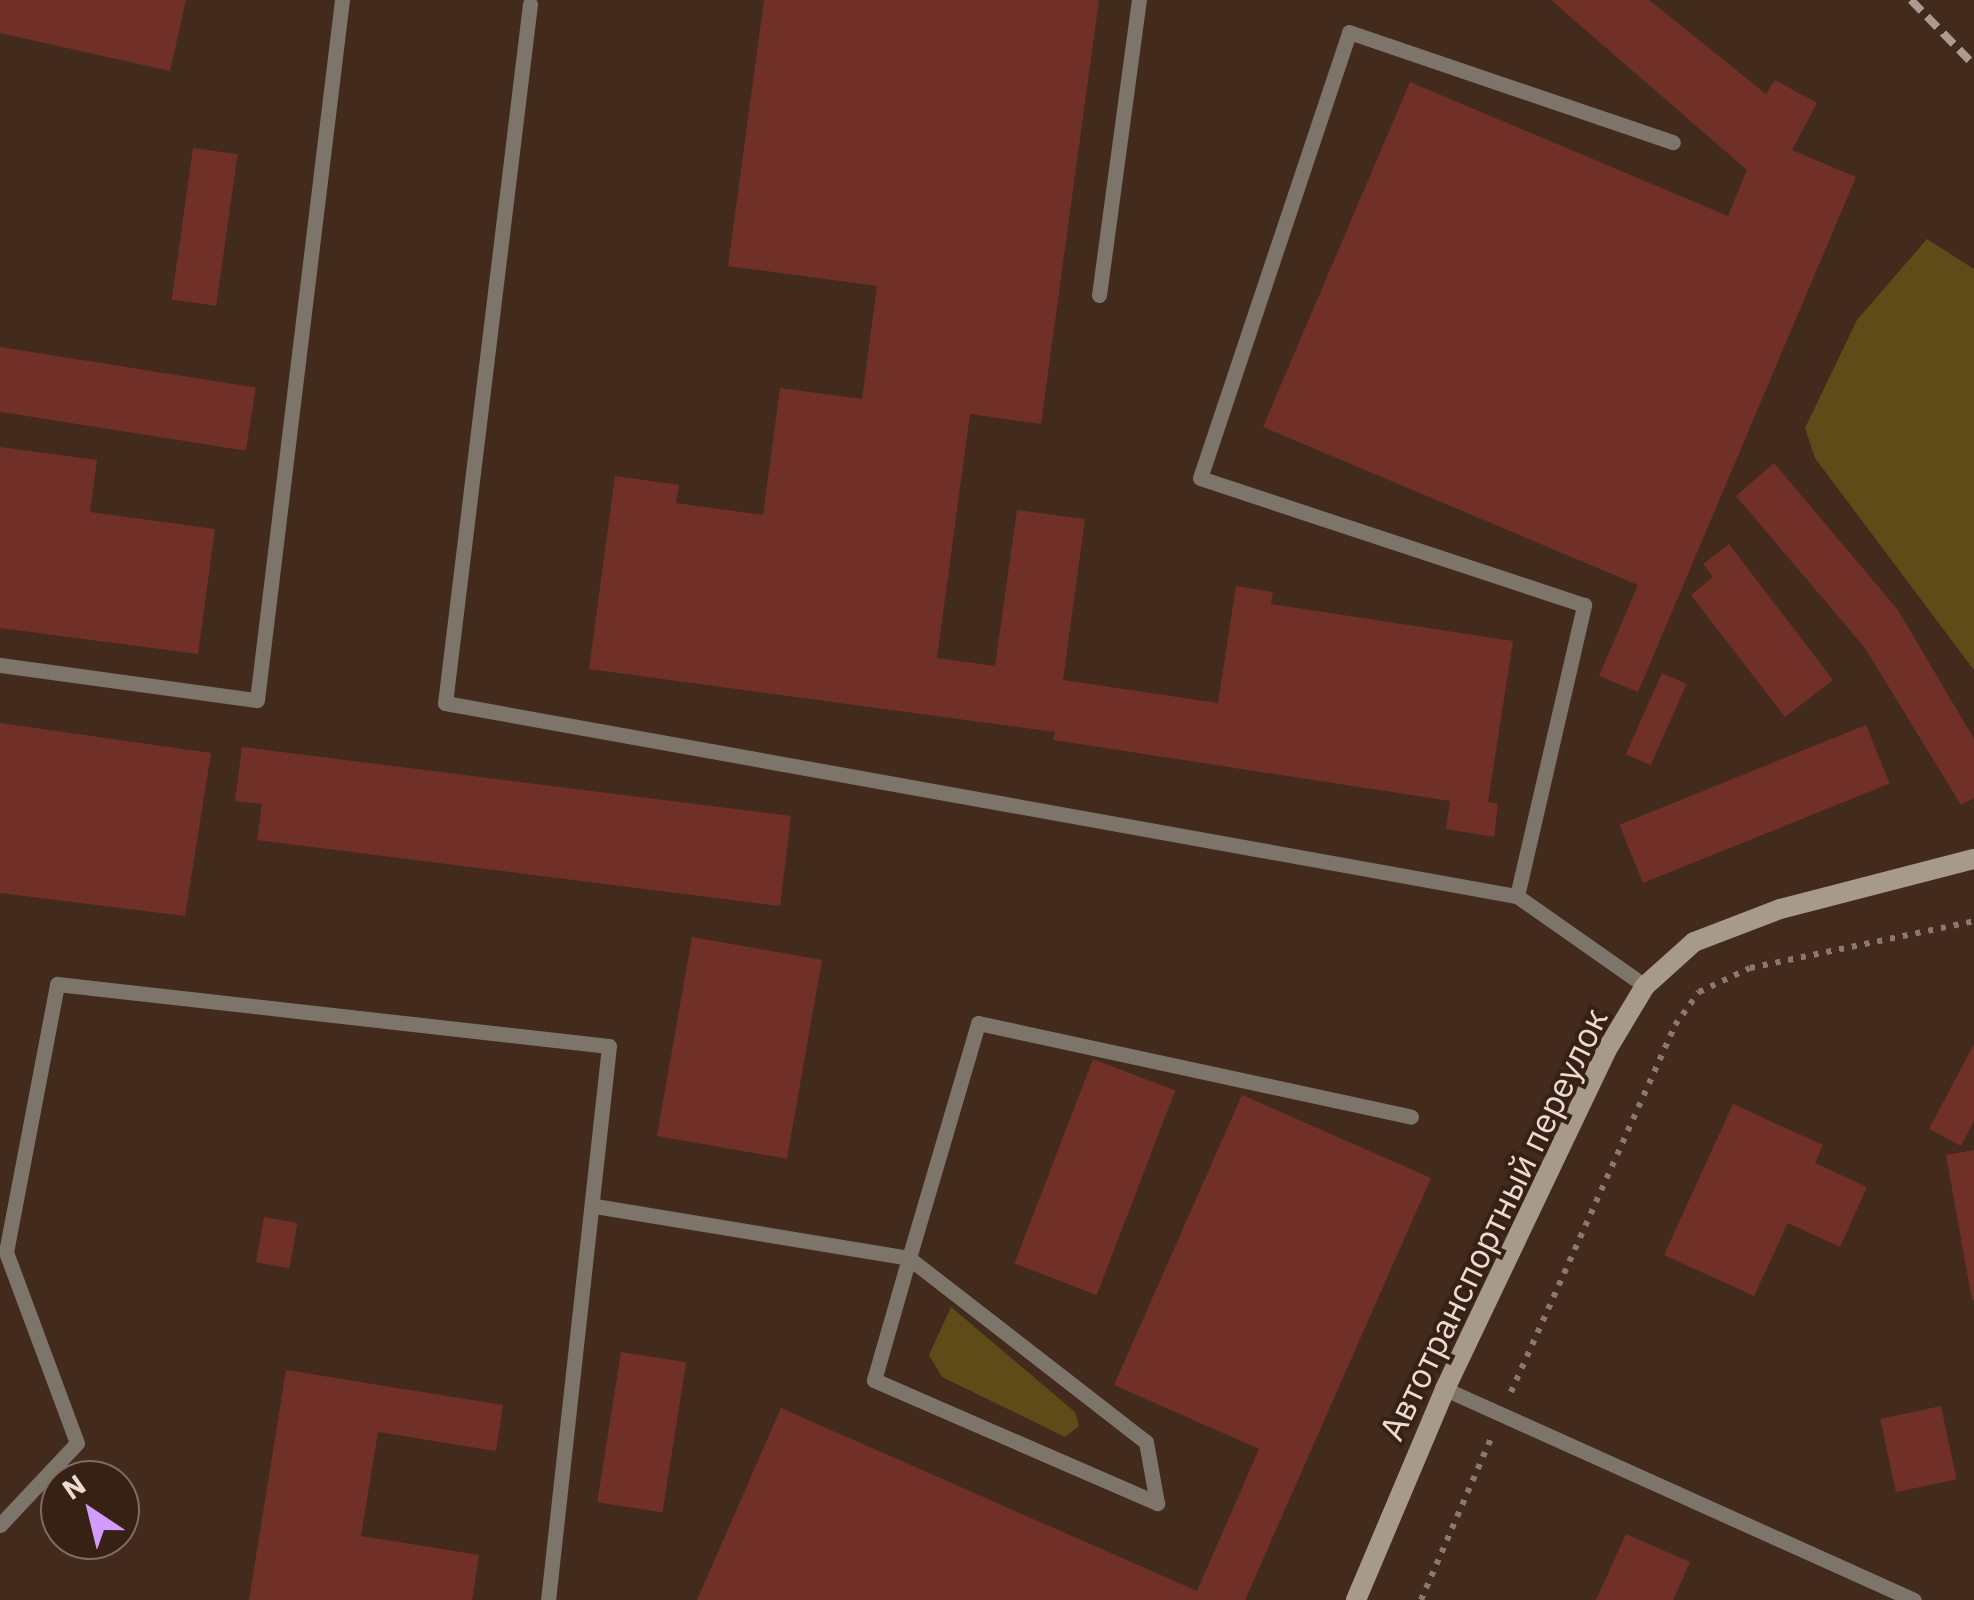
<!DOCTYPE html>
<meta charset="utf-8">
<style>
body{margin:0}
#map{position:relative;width:1974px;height:1600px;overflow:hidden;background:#422a1d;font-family:"IBM Plex Sans",sans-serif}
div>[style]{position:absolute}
.green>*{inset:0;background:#5d4c18}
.building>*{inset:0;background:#713027;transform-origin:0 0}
.path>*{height:6px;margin-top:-3px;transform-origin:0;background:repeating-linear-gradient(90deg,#8d786d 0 5px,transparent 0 13px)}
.service>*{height:15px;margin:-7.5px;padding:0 7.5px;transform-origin:7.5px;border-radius:7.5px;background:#7d746a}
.secondary>*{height:20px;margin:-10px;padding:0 10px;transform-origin:10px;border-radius:10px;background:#a89a8a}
.rail>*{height:8px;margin-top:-4px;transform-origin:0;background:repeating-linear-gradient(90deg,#ac998f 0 15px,transparent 0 23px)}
span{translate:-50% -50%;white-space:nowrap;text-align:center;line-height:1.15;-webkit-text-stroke:8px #372014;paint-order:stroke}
.street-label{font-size:35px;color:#ebdbd3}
.north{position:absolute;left:40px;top:1460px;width:100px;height:100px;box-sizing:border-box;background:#372014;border:2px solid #7f6b60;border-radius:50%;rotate:325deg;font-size:28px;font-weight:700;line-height:40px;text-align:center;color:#ebdbd3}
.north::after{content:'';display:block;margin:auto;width:35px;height:45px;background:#d09dff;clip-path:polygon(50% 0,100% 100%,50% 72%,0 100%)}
</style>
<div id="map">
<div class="green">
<i style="clip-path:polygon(1927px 239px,1974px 269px,1974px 670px,1815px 458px,1805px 428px,1857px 320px)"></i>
<i style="clip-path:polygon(951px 1307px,1075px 1412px,1079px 1426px,1065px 1437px,942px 1377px,929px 1355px)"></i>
</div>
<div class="building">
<i style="clip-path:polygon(0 0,186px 0,170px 71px,0 33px)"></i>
<i style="clip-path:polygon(764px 0,1099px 0,1041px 424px,970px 414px,937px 658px,995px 666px,1017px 510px,1085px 519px,1063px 680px,1218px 703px,1236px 586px,1273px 592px,1271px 604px,1513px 641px,1488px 802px,1498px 804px,1494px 837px,1446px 829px,1450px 801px,1053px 740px,1055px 732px,589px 669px,615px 476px,679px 485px,676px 503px,763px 515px,780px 388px,862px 399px,877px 286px,728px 266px)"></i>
<i style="clip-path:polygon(1551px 0,1649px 0,1766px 94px,1775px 80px,1817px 103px,1792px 150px,1856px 177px,1638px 692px,1599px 676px,1638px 585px,1263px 427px,1410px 82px,1728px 216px,1747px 170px)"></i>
<i style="left:193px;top:148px;width:45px;height:153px;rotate:8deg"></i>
<i style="left:0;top:347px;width:259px;height:64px;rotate:9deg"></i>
<i style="clip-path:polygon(0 447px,97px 460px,90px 512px,215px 529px,198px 654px,0 628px)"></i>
<i style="clip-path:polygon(1774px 463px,1898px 610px,1974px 739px,1974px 798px,1961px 805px,1865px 648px,1736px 496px)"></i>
<i style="clip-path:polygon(1729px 544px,1833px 680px,1785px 717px,1691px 595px,1713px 577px,1703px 564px)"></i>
<i style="left:1662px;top:673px;width:27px;height:89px;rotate:24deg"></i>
<i style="clip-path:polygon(0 723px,211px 753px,185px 916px,0 893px)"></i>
<i style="left:1866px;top:725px;width:63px;height:266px;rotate:68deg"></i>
<i style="clip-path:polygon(242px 747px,791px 816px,780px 906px,257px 840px,262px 804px,235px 801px)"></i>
<i style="left:692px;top:937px;width:132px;height:202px;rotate:10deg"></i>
<i style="clip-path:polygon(1974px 1044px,1974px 1121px,1961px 1146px,1929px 1129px)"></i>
<i style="left:1093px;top:1059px;width:88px;height:219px;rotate:21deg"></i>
<i style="clip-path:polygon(1242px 1095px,1431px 1178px,1245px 1600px,697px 1600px,781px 1408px,1197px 1591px,1259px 1449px,1114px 1385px)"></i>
<i style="clip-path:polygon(1733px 1104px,1823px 1145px,1815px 1163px,1867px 1187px,1840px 1247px,1788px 1223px,1754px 1296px,1664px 1255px)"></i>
<i style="clip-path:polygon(1974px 1150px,1974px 1300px,1972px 1300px,1946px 1155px)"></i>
<i style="left:264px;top:1217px;width:34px;height:46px;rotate:10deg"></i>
<i style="left:621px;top:1352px;width:66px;height:152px;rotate:9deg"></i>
<i style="clip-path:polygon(286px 1370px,503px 1405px,496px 1451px,378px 1432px,361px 1536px,479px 1555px,472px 1600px,249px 1600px)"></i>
<i style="left:1941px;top:1406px;width:75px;height:62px;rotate:78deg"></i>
<i style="clip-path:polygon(1626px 1534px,1690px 1562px,1673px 1600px,1596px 1600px)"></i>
</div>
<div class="path">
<i style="left:1511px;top:1392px;width:402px;rotate:-65.9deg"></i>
<i style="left:1675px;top:1025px;width:41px;rotate:-54deg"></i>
<i style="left:1699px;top:992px;width:56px;rotate:-25.2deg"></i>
<i style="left:1750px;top:968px;width:229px;rotate:-11.8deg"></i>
<i style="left:1421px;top:1600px;width:179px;rotate:-66.6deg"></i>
</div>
<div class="service">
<i style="left:530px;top:4px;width:704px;rotate:96.93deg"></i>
<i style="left:445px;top:703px;width:1089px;rotate:10.21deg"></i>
<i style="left:1517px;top:896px;width:156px;rotate:35.1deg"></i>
<i style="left:1099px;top:295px;width:298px;rotate:-82.3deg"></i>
<i style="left:0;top:665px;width:259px;rotate:7.8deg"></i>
<i style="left:257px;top:700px;width:705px;rotate:-83.08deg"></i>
<i style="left:1517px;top:896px;width:299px;rotate:-77deg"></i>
<i style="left:1584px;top:605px;width:404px;rotate:-161.7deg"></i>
<i style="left:1200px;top:478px;width:470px;rotate:-71.5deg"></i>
<i style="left:1349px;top:32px;width:342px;rotate:18.8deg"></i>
<i style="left:595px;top:1206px;width:318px;rotate:9.4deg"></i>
<i style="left:909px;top:1258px;width:127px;rotate:106deg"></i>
<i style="left:874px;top:1380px;width:309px;rotate:23.5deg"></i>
<i style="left:1157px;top:1503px;width:62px;rotate:-100.2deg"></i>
<i style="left:1146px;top:1442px;width:300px;rotate:-142.2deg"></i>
<i style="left:909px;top:1258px;width:245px;rotate:-73.6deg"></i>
<i style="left:978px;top:1023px;width:443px;rotate:12.2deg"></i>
<i style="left:1445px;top:1389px;width:514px;rotate:24.22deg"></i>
<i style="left:0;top:1525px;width:112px;rotate:-46.8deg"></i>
<i style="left:77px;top:1443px;width:204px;rotate:-110.4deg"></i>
<i style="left:6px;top:1252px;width:273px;rotate:-79.2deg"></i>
<i style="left:57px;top:984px;width:555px;rotate:6.41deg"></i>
<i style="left:609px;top:1046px;width:557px;rotate:96.28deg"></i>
</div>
<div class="secondary">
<i style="left:1356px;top:1600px;width:229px;rotate:-67.1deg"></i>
<i style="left:1445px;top:1389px;width:374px;rotate:-64.5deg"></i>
<i style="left:1606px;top:1051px;width:76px;rotate:-59deg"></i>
<i style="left:1645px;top:986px;width:66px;rotate:-41.9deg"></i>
<i style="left:1694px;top:942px;width:92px;rotate:-21deg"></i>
<i style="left:1780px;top:909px;width:200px;rotate:-14.5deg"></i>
</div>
<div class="rail">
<i style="left:1911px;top:0;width:91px;rotate:45.9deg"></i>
</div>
<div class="street-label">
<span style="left:1493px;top:1224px;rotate:-64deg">Автотранспортный переулок</span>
</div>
<div class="north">N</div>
</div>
